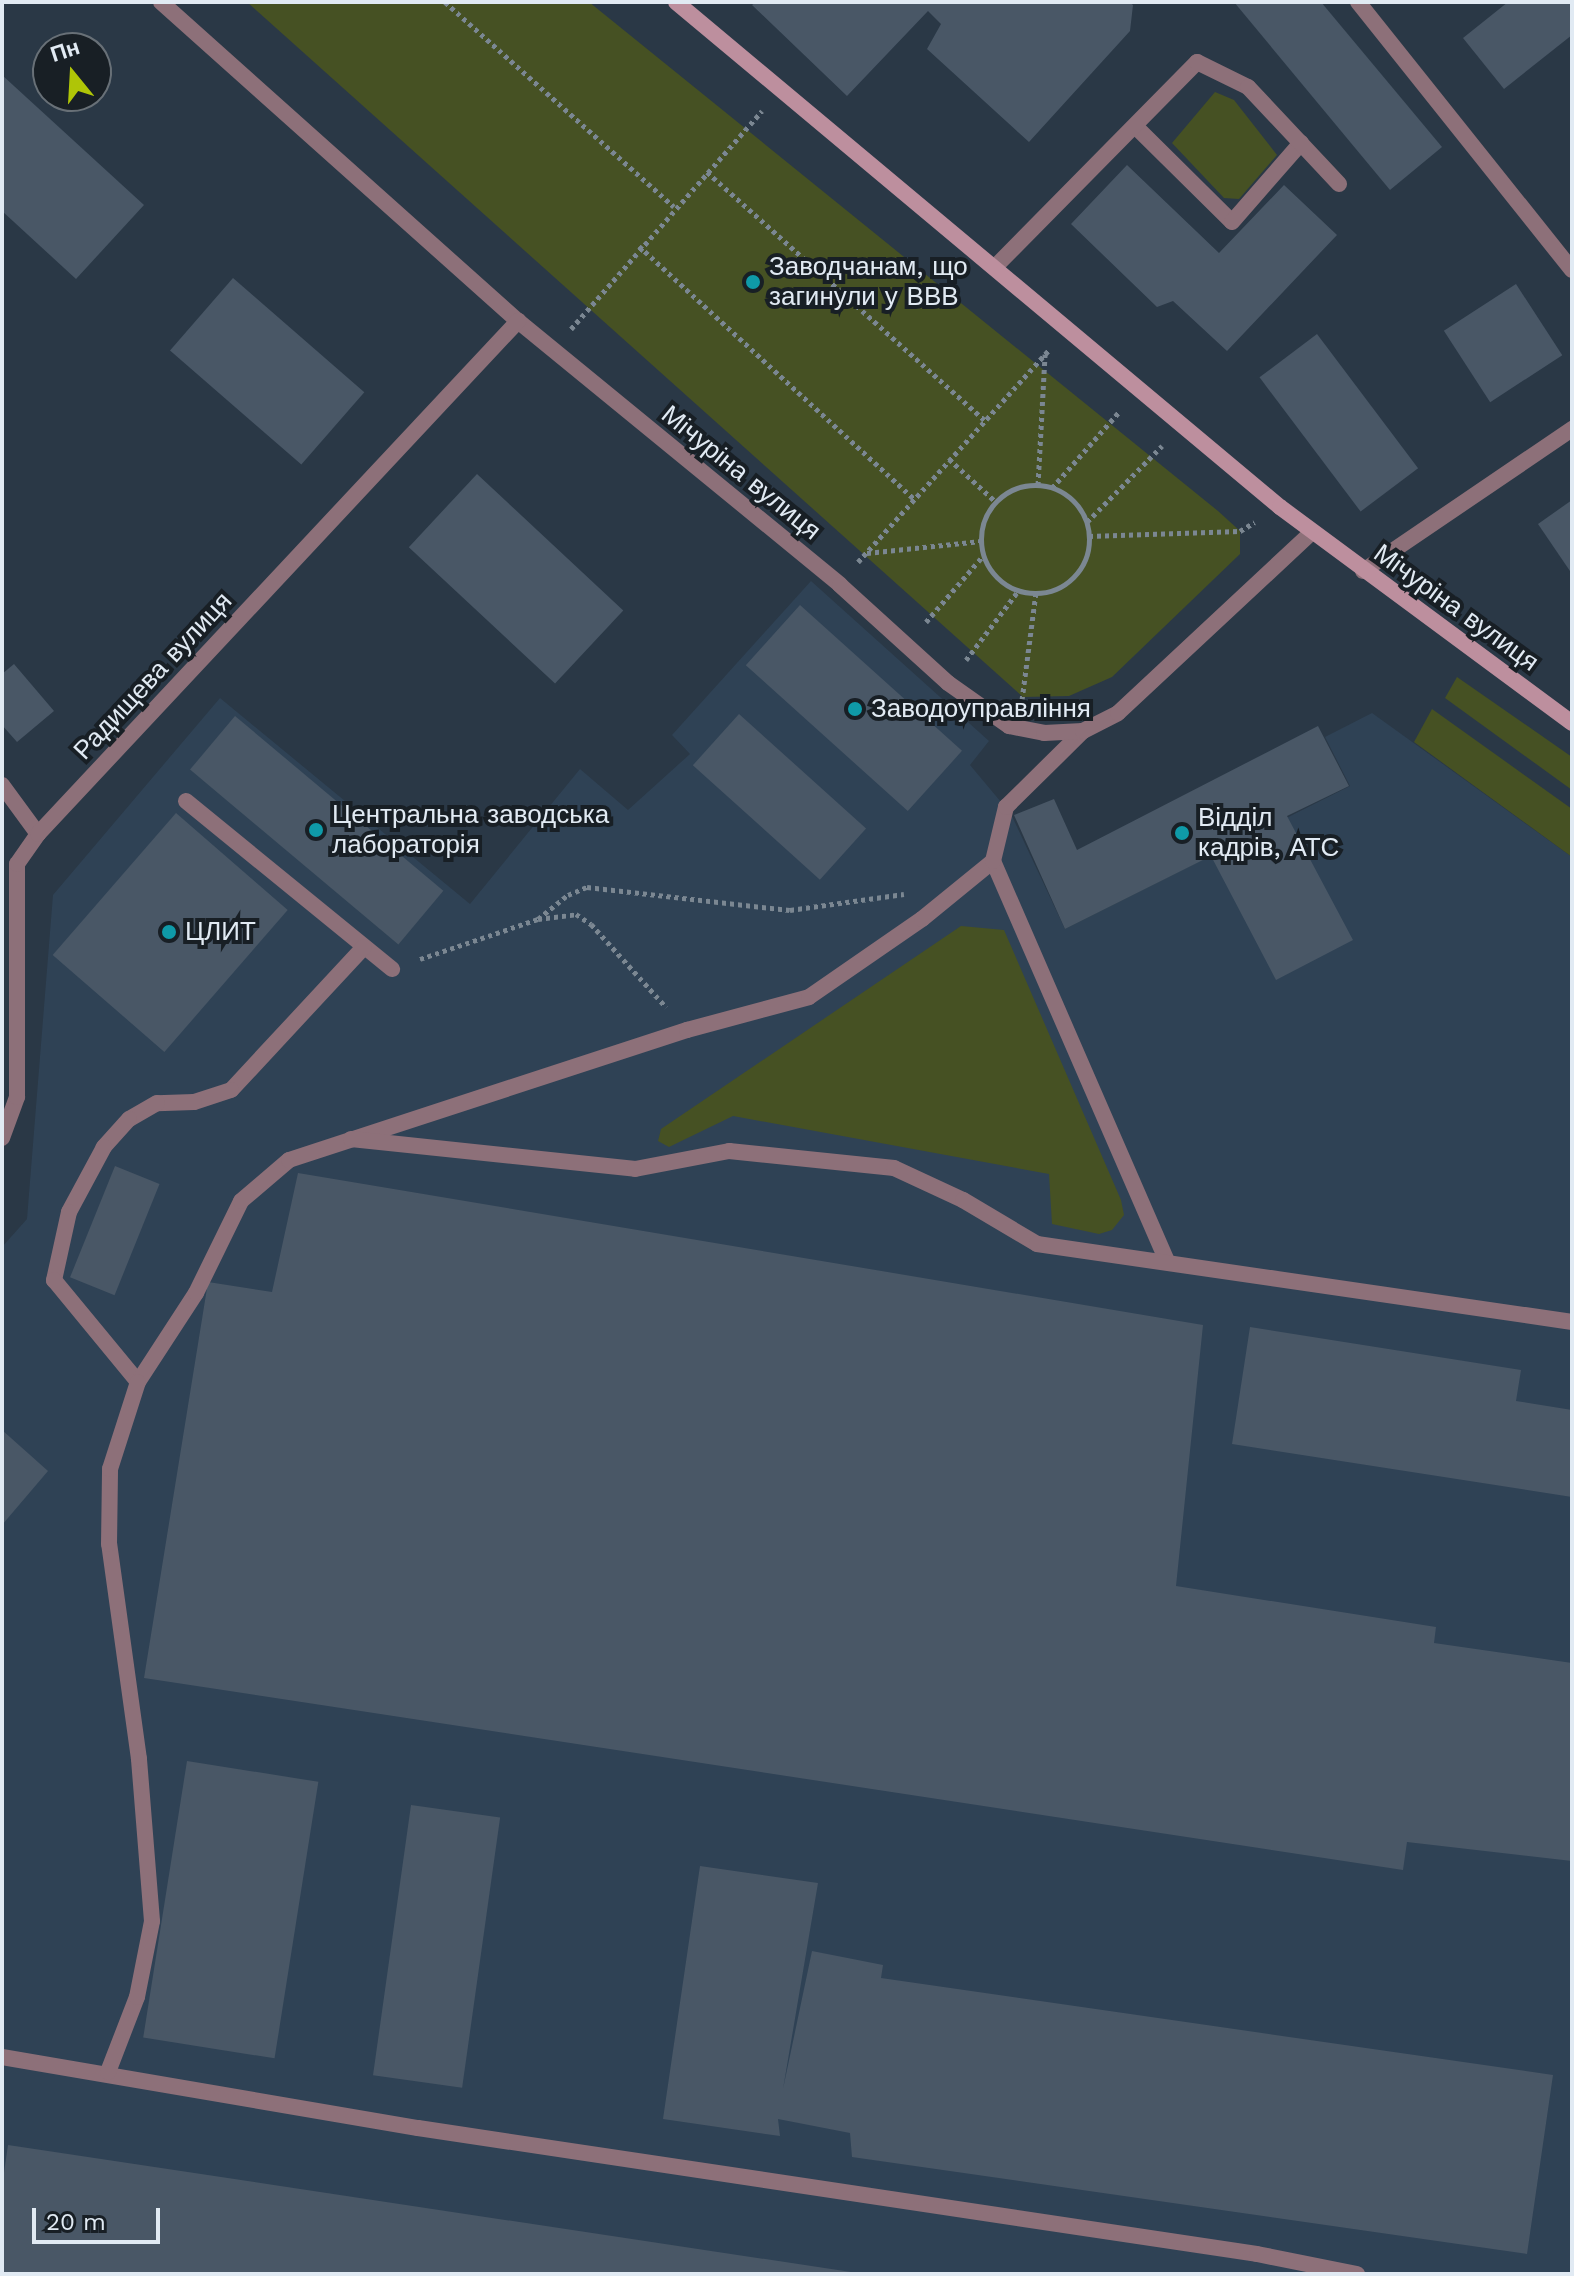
<!DOCTYPE html>
<meta charset="utf-8">
<style>
body{margin:0}
#map{position:relative;width:1574px;height:2276px;overflow:hidden;background:#2a3846;font-family:"Work Sans",sans-serif}
div>[style]{position:absolute}
.built>*{inset:0;background:#2f4255}
.green>*{inset:0;background:#465123}
.building>*{inset:0;background:#495766;transform-origin:0 0}
.path>*{height:5px;margin-top:-2.5px;transform-origin:0;background:repeating-linear-gradient(90deg,#7b8792 0 4px,transparent 0 8px)}
.path>.ring{margin:-2.5px;padding:0;box-sizing:content-box;background:none;border:5px solid #7b8792;border-radius:50%}
.lane>*{height:16px;margin:-8px;padding:0 8px;transform-origin:8px;border-radius:8px;background:#8d7079}
.street>*{height:16px;margin:-8px;padding:0 8px;transform-origin:8px;border-radius:8px;background:#8d7079}
.secondary>*{height:16px;margin:-8px;padding:0 8px;transform-origin:8px;border-radius:8px;background:#bd8f9e}
.dots>*{width:22px;height:22px;translate:-50% -50%;box-sizing:border-box;border:4px solid #181f25;border-radius:50%}
span{translate:-50% -50%;white-space:nowrap;text-align:center;line-height:1.15;-webkit-text-stroke:8px #181f25;paint-order:stroke}
.poi-label{font-size:26px;color:#e1eaf3}
.left{translate:0 -50%;text-align:left}
.street-label{font-size:26px;color:#e1eaf3}
.frame{position:absolute;inset:0;border:4px solid #e1eaf3;pointer-events:none}
.north{position:absolute;left:32px;top:32px;width:80px;height:80px;box-sizing:border-box;background:#181f25;border:2px solid #687077;border-radius:50%;rotate:342deg;font-size:22px;font-weight:700;line-height:32px;text-align:center;color:#e1eaf3}
.north::after{content:'';display:block;margin:auto;width:28px;height:36px;background:#afc507;clip-path:polygon(50% 0,100% 100%,50% 72%,0 100%)}
.scale{position:absolute;left:32px;top:2208px;width:128px;height:36px;box-sizing:border-box;border:4px solid #e1eaf3;border-top:0;padding-left:10px;font-size:24px;line-height:28px;white-space:nowrap;color:#e1eaf3;-webkit-text-stroke:6px #181f25;paint-order:stroke}
</style>
<div id="map">
<div class="built">
<i style="clip-path:polygon(811px 581px,989px 741px,970px 765px,1011px 814px,1065px 929px,1350px 786px,1325px 737px,1372px 713px,1572px 857px,1572px 2274px,2px 2274px,2px 1247px,27px 1219px,53px 895px,220px 698px,470px 904px,580px 769px,628px 810px,690px 754px,672px 735px)"></i>
</div>
<div class="green">
<i style="clip-path:polygon(247px 2px,589px 2px,1218px 511px,1240px 531px,1240px 554px,1112px 677px,1069px 696px,1023px 697px)"></i>
<i style="clip-path:polygon(1215px 92px,1234px 100px,1277px 155px,1239px 199px,1224px 198px,1172px 143px)"></i>
<i style="clip-path:polygon(1457px 677px,1572px 757px,1572px 790px,1445px 698px)"></i>
<i style="clip-path:polygon(1432px 709px,1572px 809px,1572px 857px,1414px 742px)"></i>
<i style="clip-path:polygon(961px 926px,1004px 930px,1121px 1200px,1124px 1215px,1112px 1230px,1099px 1234px,1052px 1224px,1049px 1174px,733px 1116px,669px 1147px,658px 1141px,661px 1129px)"></i>
</div>
<div class="building">
<i style="clip-path:polygon(756px 2px,1129px 2px,1133px 5px,1130px 31px,1029px 142px,927px 49px,941px 24px,928px 11px,847px 96px,752px 5px)"></i>
<i style="clip-path:polygon(1234px 2px,1321px 2px,1442px 147px,1390px 190px)"></i>
<i style="clip-path:polygon(1508px 2px,1572px 2px,1572px 35px,1504px 89px,1463px 38px)"></i>
<i style="clip-path:polygon(2px 75px,144px 205px,76px 279px,2px 211px)"></i>
<i style="clip-path:polygon(1127px 165px,1219px 253px,1284px 185px,1337px 235px,1227px 351px,1173px 301px,1157px 307px,1071px 224px)"></i>
<i style="left:233px;top:278px;width:174px;height:96px;rotate:41deg"></i>
<i style="left:1516px;top:284px;width:85px;height:86px;rotate:57deg"></i>
<i style="left:1317px;top:334px;width:168px;height:72px;rotate:53deg"></i>
<i style="left:477px;top:474px;width:200px;height:100px;rotate:43deg"></i>
<i style="clip-path:polygon(1572px 500px,1572px 574px,1538px 524px)"></i>
<i style="left:800px;top:605px;width:218px;height:81px;rotate:42deg"></i>
<i style="clip-path:polygon(14px 664px,54px 711px,17px 742px,2px 725px,2px 674px)"></i>
<i style="left:739px;top:714px;width:171px;height:69px;rotate:42deg"></i>
<i style="left:235px;top:716px;width:272px;height:70px;rotate:40deg"></i>
<i style="clip-path:polygon(1318px 726px,1349px 786px,1287px 816px,1353px 940px,1276px 980px,1211px 856px,1065px 929px,1014px 815px,1054px 799px,1077px 850px)"></i>
<i style="left:176px;top:813px;width:148px;height:188px;rotate:41deg"></i>
<i style="left:115px;top:1166px;width:48px;height:120px;rotate:22deg"></i>
<i style="clip-path:polygon(298px 1173px,1203px 1325px,1176px 1586px,1436px 1627px,1434px 1643px,1572px 1663px,1572px 1861px,1407px 1842px,1403px 1870px,144px 1678px,208px 1282px,272px 1292px)"></i>
<i style="clip-path:polygon(1250px 1327px,1521px 1370px,1516px 1401px,1572px 1410px,1572px 1497px,1232px 1444px)"></i>
<i style="clip-path:polygon(2px 1430px,48px 1471px,2px 1525px)"></i>
<i style="left:187px;top:1761px;width:133px;height:280px;rotate:9deg"></i>
<i style="left:411px;top:1805px;width:90px;height:273px;rotate:8deg"></i>
<i style="clip-path:polygon(700px 1866px,818px 1883px,783px 2089px,812px 1951px,883px 1965px,881px 1978px,1553px 2075px,1527px 2254px,852px 2157px,850px 2133px,778px 2119px,780px 2136px,663px 2119px)"></i>
<i style="clip-path:polygon(8px 2145px,851px 2272px,851px 2274px,2px 2274px,2px 2186px)"></i>
</div>
<div class="path">
<i style="left:445px;top:2px;width:307px;rotate:41.8deg"></i>
<i style="left:707px;top:172px;width:372px;rotate:41.8deg"></i>
<i style="left:639px;top:246px;width:374px;rotate:42.6deg"></i>
<i style="left:571px;top:329px;width:290px;rotate:-48.8deg"></i>
<i style="left:949px;top:459px;width:62px;rotate:42.4deg"></i>
<i style="left:1038px;top:485px;width:131px;rotate:-86.9deg"></i>
<i class="ring" style="left:981px;top:485px;width:103px;height:103px"></i>
<i style="left:1052px;top:488px;width:103px;rotate:-48.6deg"></i>
<i style="left:1087px;top:522px;width:107px;rotate:-45.4deg"></i>
<i style="left:1089px;top:536px;width:151px;rotate:-1.9deg"></i>
<i style="left:1240px;top:531px;width:17px;rotate:-31deg"></i>
<i style="left:867px;top:553px;width:115px;rotate:-6deg"></i>
<i style="left:858px;top:562px;width:285px;rotate:-48deg"></i>
<i style="left:926px;top:622px;width:87px;rotate:-49.2deg"></i>
<i style="left:966px;top:660px;width:88px;rotate:-52.9deg"></i>
<i style="left:1022px;top:700px;width:109px;rotate:-82.6deg"></i>
<i style="left:538px;top:919px;width:38px;rotate:-39deg"></i>
<i style="left:568px;top:895px;width:21px;rotate:-23deg"></i>
<i style="left:587px;top:887px;width:204px;rotate:6.5deg"></i>
<i style="left:790px;top:910px;width:115px;rotate:-8deg"></i>
<i style="left:420px;top:959px;width:125px;rotate:-18.7deg"></i>
<i style="left:538px;top:919px;width:38px;rotate:-7deg"></i>
<i style="left:576px;top:914px;width:18px;rotate:34deg"></i>
<i style="left:591px;top:924px;width:112px;rotate:47.9deg"></i>
</div>
<div class="lane">
<i style="left:1135px;top:126px;width:136px;rotate:44.7deg"></i>
<i style="left:1232px;top:222px;width:105px;rotate:-48.9deg"></i>
<i style="left:995px;top:267px;width:288px;rotate:-45.4deg"></i>
<i style="left:1197px;top:62px;width:57px;rotate:26.1deg"></i>
<i style="left:1248px;top:87px;width:133px;rotate:46.8deg"></i>
<i style="left:186px;top:801px;width:266px;rotate:39.2deg"></i>
<i style="left:993px;top:861px;width:437px;rotate:66.5deg"></i>
<i style="left:364px;top:947px;width:195px;rotate:132.9deg"></i>
<i style="left:231px;top:1090px;width:39px;rotate:162deg"></i>
<i style="left:194px;top:1102px;width:37px;rotate:178deg"></i>
<i style="left:157px;top:1103px;width:32px;rotate:150deg"></i>
<i style="left:129px;top:1119px;width:38px;rotate:132deg"></i>
<i style="left:104px;top:1147px;width:74px;rotate:118.3deg"></i>
<i style="left:69px;top:1212px;width:70px;rotate:102.4deg"></i>
<i style="left:54px;top:1280px;width:132px;rotate:50.5deg"></i>
<i style="left:138px;top:1382px;width:106px;rotate:-56.9deg"></i>
<i style="left:196px;top:1293px;width:102px;rotate:-63.9deg"></i>
<i style="left:241px;top:1201px;width:63px;rotate:-40.5deg"></i>
<i style="left:289px;top:1160px;width:419px;rotate:-18.1deg"></i>
<i style="left:687px;top:1030px;width:126px;rotate:-15.1deg"></i>
<i style="left:809px;top:997px;width:137px;rotate:-34.6deg"></i>
<i style="left:922px;top:919px;width:92px;rotate:-39.2deg"></i>
<i style="left:993px;top:861px;width:56px;rotate:-76.5deg"></i>
<i style="left:1006px;top:807px;width:108px;rotate:-44.6deg"></i>
<i style="left:351px;top:1139px;width:286px;rotate:6deg"></i>
<i style="left:635px;top:1169px;width:96px;rotate:-10.8deg"></i>
<i style="left:729px;top:1151px;width:166px;rotate:5.9deg"></i>
<i style="left:894px;top:1168px;width:76px;rotate:24.9deg"></i>
<i style="left:963px;top:1200px;width:86px;rotate:30.7deg"></i>
<i style="left:1037px;top:1244px;width:541px;rotate:8.29deg"></i>
<i style="left:2px;top:2057px;width:422px;rotate:9.7deg"></i>
<i style="left:418px;top:2128px;width:848px;rotate:8.54deg"></i>
<i style="left:1257px;top:2254px;width:102px;rotate:11.3deg"></i>
<i style="left:108px;top:2072px;width:80px;rotate:-68.9deg"></i>
<i style="left:137px;top:1997px;width:77px;rotate:-78.8deg"></i>
<i style="left:152px;top:1921px;width:163px;rotate:-94.6deg"></i>
<i style="left:139px;top:1759px;width:217px;rotate:-97.9deg"></i>
<i style="left:109px;top:1544px;width:75px;rotate:-89.2deg"></i>
<i style="left:110px;top:1469px;width:91px;rotate:-72.2deg"></i>
</div>
<div class="street">
<i style="left:161px;top:2px;width:479px;rotate:41.8deg"></i>
<i style="left:518px;top:321px;width:416px;rotate:39.3deg"></i>
<i style="left:840px;top:585px;width:146px;rotate:42.2deg"></i>
<i style="left:948px;top:683px;width:75px;rotate:35.2deg"></i>
<i style="left:1009px;top:726px;width:36px;rotate:11deg"></i>
<i style="left:1044px;top:733px;width:39px;rotate:-3deg"></i>
<i style="left:1083px;top:731px;width:39px;rotate:-27deg"></i>
<i style="left:1118px;top:713px;width:265px;rotate:-43deg"></i>
<i style="left:1358px;top:2px;width:343px;rotate:51.4deg"></i>
<i style="left:1363px;top:571px;width:253px;rotate:-34.2deg"></i>
<i style="left:2px;top:785px;width:61px;rotate:53.7deg"></i>
<i style="left:2px;top:1138px;width:44px;rotate:-69.9deg"></i>
<i style="left:17px;top:1097px;width:233px;rotate:-90deg"></i>
<i style="left:17px;top:864px;width:37px;rotate:-55deg"></i>
<i style="left:38px;top:834px;width:703px;rotate:-46.9deg"></i>
</div>
<div class="secondary">
<i style="left:676px;top:2px;width:787px;rotate:39.9deg"></i>
<i style="left:1280px;top:507px;width:363px;rotate:36.5deg"></i>
</div>
<div class="dots">
<i style="left:753px;top:282px;background:#0f9aa8"></i>
<i style="left:855px;top:709px;background:#0f9aa8"></i>
<i style="left:316px;top:830px;background:#0f9aa8"></i>
<i style="left:1182px;top:833px;background:#0f9aa8"></i>
<i style="left:169px;top:932px;background:#0f9aa8"></i>
</div>
<div class="poi-label">
<span class="left" style="left:769px;top:282px">Заводчанам, що<br>загинули у ВВВ</span>
<span class="left" style="left:871px;top:709px">Заводоуправління</span>
<span class="left" style="left:332px;top:830px">Центральна заводська<br>лабораторія</span>
<span class="left" style="left:1198px;top:833px">Відділ<br>кадрів, АТС</span>
<span class="left" style="left:185px;top:932px">ЦЛИТ</span>
</div>
<div class="street-label">
<span style="left:741px;top:473px;rotate:39deg">Мічуріна вулиця</span>
<span style="left:1456px;top:608px;rotate:36deg">Мічуріна вулиця</span>
<span style="left:153px;top:676px;rotate:-47deg">Радищева вулиця</span>
</div>
<div class="frame"></div>
<div class="north">Пн</div>
<div class="scale">20 m</div>
</div>
